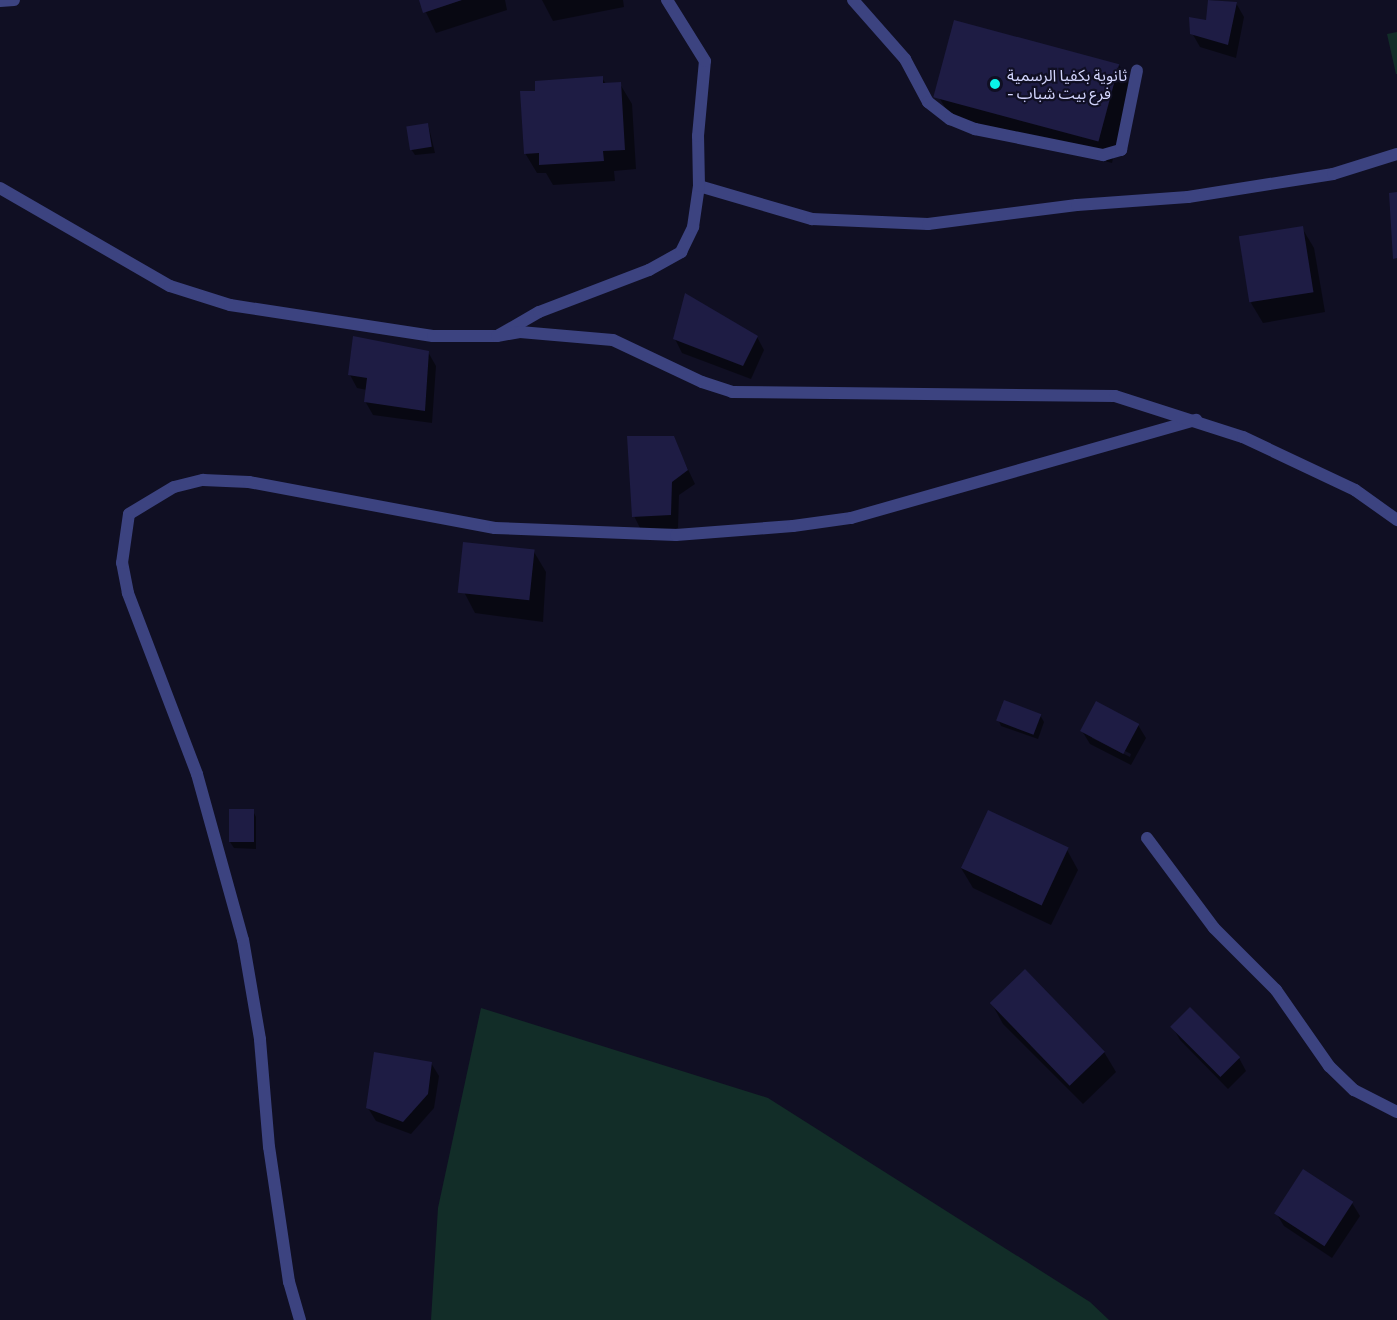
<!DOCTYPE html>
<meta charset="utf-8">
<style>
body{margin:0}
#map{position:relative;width:1397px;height:1320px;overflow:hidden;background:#100f23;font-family:Commissioner,"Noto Sans Arabic",sans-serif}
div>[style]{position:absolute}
.green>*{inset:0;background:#122d28}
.shadow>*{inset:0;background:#0007}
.building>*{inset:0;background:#1e1c44;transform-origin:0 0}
.service>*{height:12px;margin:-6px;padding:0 6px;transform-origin:6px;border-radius:6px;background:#3c4380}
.minor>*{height:12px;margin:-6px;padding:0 6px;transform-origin:6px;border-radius:6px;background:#3c4380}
.tertiary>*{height:12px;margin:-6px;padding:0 6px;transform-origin:6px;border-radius:6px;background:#3c4380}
.dots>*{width:16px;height:16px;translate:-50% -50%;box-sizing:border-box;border:3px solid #100f23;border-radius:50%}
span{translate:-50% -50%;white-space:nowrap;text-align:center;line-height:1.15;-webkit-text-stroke:4.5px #100f23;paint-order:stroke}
.poi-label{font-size:16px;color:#d3d5fd}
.left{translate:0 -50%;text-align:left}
</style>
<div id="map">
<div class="green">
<i style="clip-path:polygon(1397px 32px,1397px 74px,1396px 74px,1387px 34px)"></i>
<i style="clip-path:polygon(481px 1008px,768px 1098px,1090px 1302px,1109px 1320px,431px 1320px,438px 1208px)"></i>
</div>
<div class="shadow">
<i style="clip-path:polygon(420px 0,505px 0,507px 10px,436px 33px)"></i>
<i style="clip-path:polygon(623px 0,624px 7px,553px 21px,542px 0)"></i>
<i style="clip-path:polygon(1209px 0,1236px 3px,1244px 17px,1236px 58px,1200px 47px,1192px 33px,1207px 22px)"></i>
<i style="clip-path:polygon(1119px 65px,1130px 85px,1112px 163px,952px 119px,940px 99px)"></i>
<i style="clip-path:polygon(602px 78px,606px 84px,620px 84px,632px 104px,636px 169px,614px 171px,615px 181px,553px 185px,546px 173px,537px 173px,525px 153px,537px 92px)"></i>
<i style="clip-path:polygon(428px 124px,435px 153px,415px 155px,411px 149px)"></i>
<i style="clip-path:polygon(1302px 228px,1314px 248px,1325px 312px,1263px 323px,1251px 303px)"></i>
<i style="clip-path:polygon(757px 337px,764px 350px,751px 379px,682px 353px,675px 339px)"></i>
<i style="clip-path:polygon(428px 352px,436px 366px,432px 423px,373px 415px,365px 401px,367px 390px,357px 388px,350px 375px)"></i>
<i style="clip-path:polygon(673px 438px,695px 484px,679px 495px,678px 528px,641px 530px,634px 516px)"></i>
<i style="clip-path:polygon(534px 552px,546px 572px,543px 622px,475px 613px,464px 592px)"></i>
<i style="clip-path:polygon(1040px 715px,1044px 722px,1038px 739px,1001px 726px,998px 719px)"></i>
<i style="clip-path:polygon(evenodd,1138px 725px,1146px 738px,1131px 765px,1090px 744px,1082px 731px,1138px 725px,1092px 734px,1131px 754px,1130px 757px,1092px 738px,1092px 734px)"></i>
<i style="clip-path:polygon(253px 811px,256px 817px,256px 849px,234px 848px,230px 842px)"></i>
<i style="clip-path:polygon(1067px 850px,1078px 870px,1051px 925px,973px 888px,961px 868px)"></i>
<i style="clip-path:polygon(1025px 971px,1104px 1052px,1116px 1072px,1083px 1104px,1003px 1024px,992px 1004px)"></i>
<i style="clip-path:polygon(1172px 1026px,1239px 1058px,1246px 1071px,1228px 1089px,1180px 1040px)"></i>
<i style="clip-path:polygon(431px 1063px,439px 1076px,434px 1108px,411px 1134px,376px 1121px,368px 1108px)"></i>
<i style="clip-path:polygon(1352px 1203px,1360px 1216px,1332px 1258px,1284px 1226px,1276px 1213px)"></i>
</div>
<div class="building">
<i style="clip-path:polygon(419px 0,462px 0,423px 13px)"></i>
<i style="clip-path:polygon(1208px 0,1237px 2px,1228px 45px,1190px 34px,1189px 17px,1206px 20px)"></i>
<i style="left:954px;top:20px;width:171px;height:80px;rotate:15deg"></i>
<i style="clip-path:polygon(603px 76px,603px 83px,621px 82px,625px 150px,603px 151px,604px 161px,539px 165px,539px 153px,524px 154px,520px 91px,535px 91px,535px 81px)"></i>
<i style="left:428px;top:123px;width:24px;height:22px;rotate:81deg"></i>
<i style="clip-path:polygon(1397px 192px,1397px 258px,1393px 259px,1389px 193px)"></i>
<i style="left:1303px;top:226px;width:67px;height:65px;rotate:81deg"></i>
<i style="clip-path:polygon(685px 293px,758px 336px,743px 366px,673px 339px)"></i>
<i style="clip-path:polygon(353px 336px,429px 351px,425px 411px,364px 402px,367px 378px,348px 375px)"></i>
<i style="clip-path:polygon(627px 436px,674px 436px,688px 470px,672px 482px,671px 515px,632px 517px)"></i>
<i style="left:463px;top:542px;width:72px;height:51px;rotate:6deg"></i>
<i style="left:1004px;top:700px;width:40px;height:22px;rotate:21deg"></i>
<i style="left:1096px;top:701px;width:49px;height:34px;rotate:28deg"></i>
<i style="left:229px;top:809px;width:25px;height:33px"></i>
<i style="left:988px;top:810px;width:89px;height:64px;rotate:25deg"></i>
<i style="left:1025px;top:969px;width:115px;height:49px;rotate:46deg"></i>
<i style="left:1190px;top:1007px;width:71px;height:28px;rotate:45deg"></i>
<i style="clip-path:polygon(374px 1052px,432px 1062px,428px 1094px,403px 1122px,366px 1108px)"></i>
<i style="left:1303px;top:1169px;width:60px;height:53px;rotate:33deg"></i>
</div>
<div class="service">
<i style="left:853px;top:0;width:79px;rotate:48.6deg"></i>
<i style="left:905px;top:59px;width:49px;rotate:61.9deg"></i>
<i style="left:928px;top:102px;width:28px;rotate:38deg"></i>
<i style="left:950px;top:119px;width:27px;rotate:22deg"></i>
<i style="left:975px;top:129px;width:131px;rotate:11.5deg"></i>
<i style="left:1103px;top:155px;width:19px;rotate:-16deg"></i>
<i style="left:1121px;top:150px;width:81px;rotate:-78.6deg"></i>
</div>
<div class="minor">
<i style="left:699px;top:186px;width:118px;rotate:16.3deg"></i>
<i style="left:812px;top:219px;width:116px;rotate:2.5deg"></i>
<i style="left:928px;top:224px;width:150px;rotate:-7.3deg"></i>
<i style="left:1077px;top:205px;width:111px;rotate:-4.1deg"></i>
<i style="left:1188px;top:197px;width:147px;rotate:-9deg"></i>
<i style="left:1333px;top:174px;width:67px;rotate:-17.4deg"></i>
<i style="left:499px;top:335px;width:46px;rotate:-29.9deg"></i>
<i style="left:539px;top:312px;width:118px;rotate:-20.9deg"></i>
<i style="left:649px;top:270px;width:37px;rotate:-29deg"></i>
<i style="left:681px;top:252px;width:28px;rotate:-64deg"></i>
<i style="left:693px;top:227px;width:41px;rotate:-81.7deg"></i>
<i style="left:699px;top:186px;width:50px;rotate:-91.1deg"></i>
<i style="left:698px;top:136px;width:75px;rotate:-84.7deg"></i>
<i style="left:705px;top:61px;width:72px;rotate:-121.9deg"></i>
<i style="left:1147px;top:838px;width:112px;rotate:53.3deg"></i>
<i style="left:1214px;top:928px;width:88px;rotate:45deg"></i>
<i style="left:1276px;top:990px;width:93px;rotate:55.1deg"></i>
<i style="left:1329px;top:1066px;width:35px;rotate:44deg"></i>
<i style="left:1354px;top:1090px;width:48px;rotate:27.1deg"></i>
<i style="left:300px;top:1320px;width:40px;rotate:-106deg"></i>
<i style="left:289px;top:1282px;width:136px;rotate:-98.4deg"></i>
<i style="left:269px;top:1147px;width:108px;rotate:-94.8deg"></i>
<i style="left:260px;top:1039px;width:100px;rotate:-99.7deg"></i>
<i style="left:243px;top:940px;width:172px;rotate:-105.5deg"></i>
<i style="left:197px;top:774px;width:194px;rotate:-110.9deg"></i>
<i style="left:128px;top:593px;width:31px;rotate:-101deg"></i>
<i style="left:122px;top:563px;width:49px;rotate:-81.9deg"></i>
<i style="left:129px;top:514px;width:52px;rotate:-31deg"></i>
<i style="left:174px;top:487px;width:30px;rotate:-14deg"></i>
<i style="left:203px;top:480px;width:46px;rotate:2.5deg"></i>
<i style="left:249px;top:482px;width:250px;rotate:10.6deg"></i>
<i style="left:495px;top:528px;width:181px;rotate:2.2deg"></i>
<i style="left:676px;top:535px;width:117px;rotate:-4.4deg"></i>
<i style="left:793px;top:526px;width:59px;rotate:-7.9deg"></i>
<i style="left:851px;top:518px;width:359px;rotate:-15.9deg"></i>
</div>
<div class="tertiary">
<i style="left:0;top:1px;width:14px;rotate:-4deg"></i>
<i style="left:0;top:188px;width:196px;rotate:30deg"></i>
<i style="left:170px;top:286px;width:63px;rotate:17.6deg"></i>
<i style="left:230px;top:305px;width:205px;rotate:8.7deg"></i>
<i style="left:433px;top:336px;width:64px"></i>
<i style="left:497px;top:336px;width:23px;rotate:-10deg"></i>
<i style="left:520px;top:332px;width:93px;rotate:4.9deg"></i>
<i style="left:613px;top:340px;width:98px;rotate:25.3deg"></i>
<i style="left:702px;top:382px;width:32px;rotate:18deg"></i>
<i style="left:732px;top:392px;width:383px;rotate:0.6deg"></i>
<i style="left:1115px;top:396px;width:134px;rotate:17.8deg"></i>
<i style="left:1243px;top:437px;width:124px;rotate:25.3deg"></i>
<i style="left:1355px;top:490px;width:52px;rotate:35.5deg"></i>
</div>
<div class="dots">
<i style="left:995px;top:84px;background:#0af3e8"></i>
</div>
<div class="poi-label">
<span class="left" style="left:1007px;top:84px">ثانوية بكفيا الرسمية<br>- فرع بيت شباب</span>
</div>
</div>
